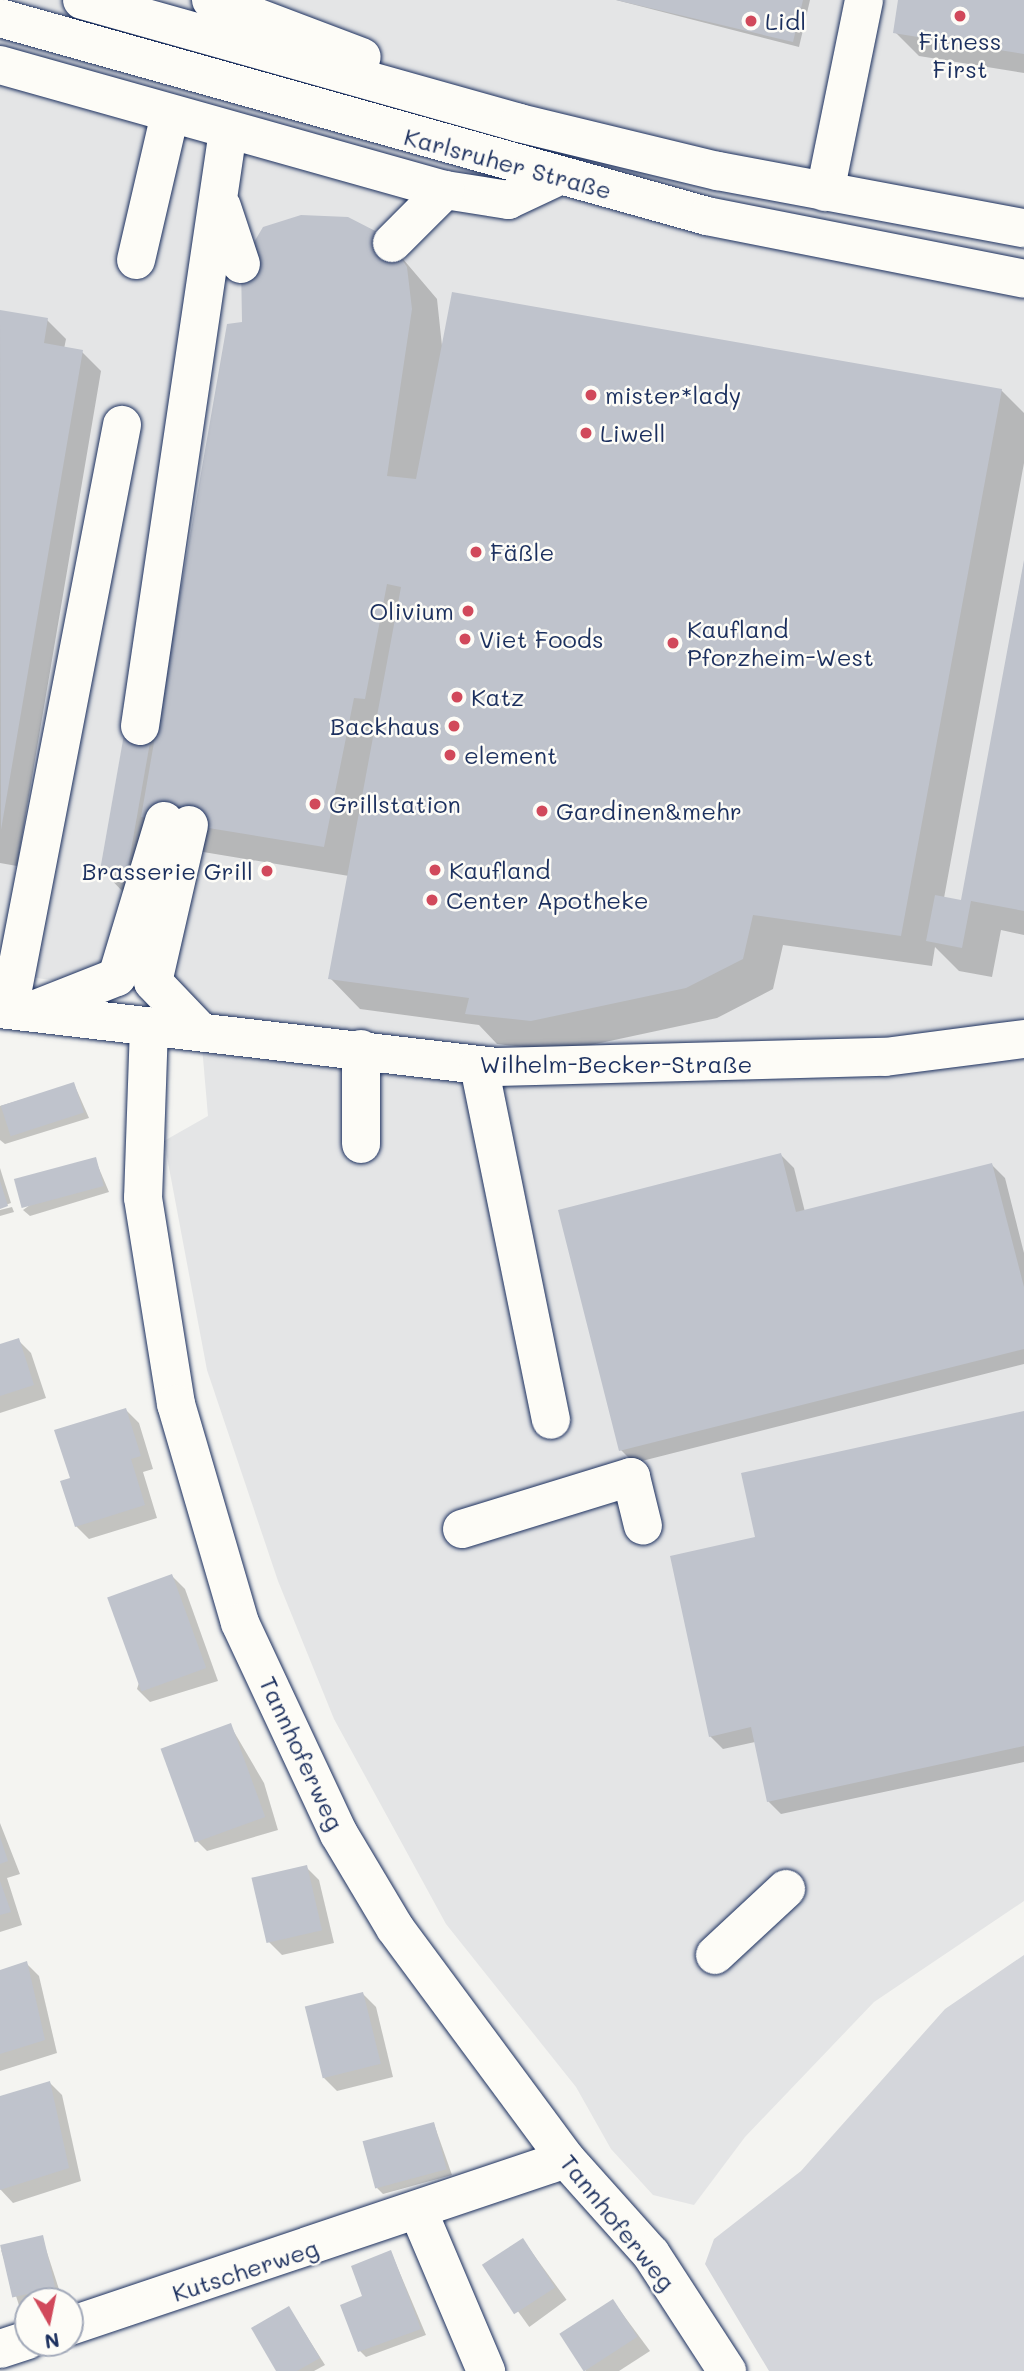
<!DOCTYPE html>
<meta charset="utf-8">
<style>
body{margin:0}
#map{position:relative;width:1024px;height:2371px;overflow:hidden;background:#f4f4f1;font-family:Mali,sans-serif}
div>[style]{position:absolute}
.built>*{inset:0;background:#e4e5e6}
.green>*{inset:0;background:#d4d6db}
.shadow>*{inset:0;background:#0003;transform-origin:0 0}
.building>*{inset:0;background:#bfc3cc;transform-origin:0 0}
.roads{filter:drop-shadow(0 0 2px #1b2f5e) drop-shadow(0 0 2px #1b2f5e)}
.minor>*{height:38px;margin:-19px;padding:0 19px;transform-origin:19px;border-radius:19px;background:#fdfcf7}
.major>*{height:38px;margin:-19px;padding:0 19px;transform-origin:19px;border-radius:19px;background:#fdfcf7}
.dots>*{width:19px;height:19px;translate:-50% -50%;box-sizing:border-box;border:4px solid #fdfcf7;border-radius:50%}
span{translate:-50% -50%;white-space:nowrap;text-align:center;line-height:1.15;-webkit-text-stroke:5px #fdfcf7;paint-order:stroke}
.poi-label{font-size:24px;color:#1b2f5e}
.left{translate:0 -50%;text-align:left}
.right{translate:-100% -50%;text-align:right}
.street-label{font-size:24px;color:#1b2f5e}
.north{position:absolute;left:14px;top:2287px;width:70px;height:70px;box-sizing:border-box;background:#fdfcf7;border:2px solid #a3aaba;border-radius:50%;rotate:171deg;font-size:19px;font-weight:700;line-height:28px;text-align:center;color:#1b2f5e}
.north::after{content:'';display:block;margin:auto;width:24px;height:32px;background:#d1495b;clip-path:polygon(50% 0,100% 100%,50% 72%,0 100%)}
</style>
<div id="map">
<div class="built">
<i style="clip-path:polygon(0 0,1024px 0,1024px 1901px,874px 2002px,745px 2137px,694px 2205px,653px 2195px,611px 2149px,576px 2087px,446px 1924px,334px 1719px,278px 1581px,207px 1370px,164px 1141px,208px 1116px,198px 1000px,0 973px)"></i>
</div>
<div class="green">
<i style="clip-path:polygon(1024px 1955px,1024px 2371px,769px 2371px,705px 2264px,714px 2239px,801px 2171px,945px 2009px)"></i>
</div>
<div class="shadow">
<i style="clip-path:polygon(616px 0,810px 0,799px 47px)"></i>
<i style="clip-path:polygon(900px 0,1024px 0,1024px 73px,919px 56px,895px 32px)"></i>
<i style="clip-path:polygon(386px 239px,437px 299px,442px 346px,1001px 390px,1024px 413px,1024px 463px,944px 898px,962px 902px,1024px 563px,1024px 935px,1001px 930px,992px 977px,959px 971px,935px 947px,932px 966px,783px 945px,773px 989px,717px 1018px,563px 1051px,497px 1044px,479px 1025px,360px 1009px,330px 978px,349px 876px,173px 847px,125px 894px,102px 870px,152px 729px,244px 324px)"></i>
<i style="clip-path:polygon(0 312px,47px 320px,66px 339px,64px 349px,82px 352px,101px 371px,17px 866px,0 863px)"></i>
<i style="clip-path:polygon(74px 1084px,89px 1118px,5px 1144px,0 1140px,0 1106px)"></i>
<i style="clip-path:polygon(781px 1155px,794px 1168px,805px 1212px,992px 1165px,1005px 1178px,1024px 1253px,1024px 1364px,634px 1463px,621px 1450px)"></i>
<i style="clip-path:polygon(95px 1159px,109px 1192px,30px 1216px,23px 1210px)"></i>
<i style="clip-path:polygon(0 1168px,11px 1203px,0 1207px)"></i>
<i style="clip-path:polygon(12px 1207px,14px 1212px,0 1216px,0 1210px)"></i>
<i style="clip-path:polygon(18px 1340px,31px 1353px,46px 1398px,0 1413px,0 1346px)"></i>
<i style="clip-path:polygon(126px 1410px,139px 1423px,153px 1469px,143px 1472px,157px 1518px,89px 1539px,76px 1526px,72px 1479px)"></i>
<i style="clip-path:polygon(1024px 1413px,1024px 1762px,781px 1814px,768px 1801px,755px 1742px,723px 1749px,710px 1736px,757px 1538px)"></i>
<i style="clip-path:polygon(172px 1576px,185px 1589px,218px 1681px,150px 1702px,137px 1689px)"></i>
<i style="clip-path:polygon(230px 1725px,264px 1783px,278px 1830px,207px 1851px,194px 1838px)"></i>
<i style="clip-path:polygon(0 1823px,20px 1874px,7px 1878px,22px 1925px,0 1932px)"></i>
<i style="clip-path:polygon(306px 1867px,319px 1880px,334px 1943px,282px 1955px,269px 1942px)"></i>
<i style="clip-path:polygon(26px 1963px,39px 1976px,57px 2053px,0 2071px,0 1972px)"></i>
<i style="clip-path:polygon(363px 1994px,376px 2007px,393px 2077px,337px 2091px,324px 2078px)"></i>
<i style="clip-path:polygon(49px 2082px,62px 2095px,81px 2181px,13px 2203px,0 2189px,0 2098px)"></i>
<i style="clip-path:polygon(434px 2124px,452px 2175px,383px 2194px,377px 2188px)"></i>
<i style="left:42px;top:2237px;width:60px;height:43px;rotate:72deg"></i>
<i style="left:523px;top:2240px;width:74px;height:46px;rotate:54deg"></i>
<i style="clip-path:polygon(391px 2252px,426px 2335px,366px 2357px,360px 2351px)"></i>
<i style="clip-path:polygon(613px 2301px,650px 2351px,619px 2371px,586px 2371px,562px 2334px)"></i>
<i style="clip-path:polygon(289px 2308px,325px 2365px,314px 2371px,278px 2371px)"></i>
</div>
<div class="building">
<i style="clip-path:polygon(616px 0,803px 0,793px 42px)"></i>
<i style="clip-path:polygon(898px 0,1024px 0,1024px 54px,893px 33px)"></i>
<i style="clip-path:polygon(301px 215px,348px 217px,387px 237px,407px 267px,412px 309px,387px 476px,416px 479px,452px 292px,1002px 389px,901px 936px,753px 915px,743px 959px,686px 988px,531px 1021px,465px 1014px,469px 998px,328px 979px,401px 587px,387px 584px,365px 699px,354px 698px,324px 847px,141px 817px,227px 324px,242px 322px,241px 264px,263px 227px)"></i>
<i style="clip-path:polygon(0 310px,48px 318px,44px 343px,83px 350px,1px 830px)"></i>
<i style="clip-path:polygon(1024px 560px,1024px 911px,971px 901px,962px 948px,926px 941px,935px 895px,961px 900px)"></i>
<i style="left:126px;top:723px;width:27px;height:150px;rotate:10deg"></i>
<i style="left:74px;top:1082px;width:32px;height:77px;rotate:72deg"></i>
<i style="clip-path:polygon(781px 1153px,796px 1212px,992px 1163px,1024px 1287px,1024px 1349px,619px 1451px,558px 1210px)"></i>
<i style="left:96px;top:1157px;width:30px;height:85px;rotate:75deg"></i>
<i style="clip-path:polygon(0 1181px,8px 1206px,0 1209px)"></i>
<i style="clip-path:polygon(19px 1338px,34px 1385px,0 1396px,0 1344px)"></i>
<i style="clip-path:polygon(126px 1408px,141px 1456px,131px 1459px,145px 1505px,75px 1527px,60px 1481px,70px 1478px,54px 1430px)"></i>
<i style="clip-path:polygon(1024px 1411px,1024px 1746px,767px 1802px,751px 1727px,709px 1737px,670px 1556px,755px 1537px,741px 1473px)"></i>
<i style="left:172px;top:1574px;width:100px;height:69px;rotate:70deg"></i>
<i style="left:231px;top:1723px;width:100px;height:75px;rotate:70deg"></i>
<i style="clip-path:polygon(0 1837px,8px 1861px,0 1864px)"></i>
<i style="left:307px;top:1865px;width:67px;height:57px;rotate:77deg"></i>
<i style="clip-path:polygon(0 1881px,11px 1912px,0 1915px)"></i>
<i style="clip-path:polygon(27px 1961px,45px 2040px,0 2054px,0 1970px)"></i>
<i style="left:363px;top:1992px;width:74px;height:60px;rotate:76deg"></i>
<i style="clip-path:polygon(50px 2081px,69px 2168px,0 2190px,0 2096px)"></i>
<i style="left:434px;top:2122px;width:49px;height:74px;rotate:75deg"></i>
<i style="left:43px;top:2235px;width:54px;height:44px;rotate:77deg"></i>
<i style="left:523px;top:2238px;width:59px;height:49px;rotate:57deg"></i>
<i style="clip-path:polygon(391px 2250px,421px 2329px,358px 2352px,340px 2305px,362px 2296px,351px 2266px)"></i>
<i style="left:613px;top:2299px;width:45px;height:64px;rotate:57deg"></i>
<i style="clip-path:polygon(289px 2306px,320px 2358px,297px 2371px,276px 2371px,251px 2328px)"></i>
</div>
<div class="roads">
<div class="minor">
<i style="left:0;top:65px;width:462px;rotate:15.7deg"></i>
<i style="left:445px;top:190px;width:64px;rotate:9deg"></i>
<i style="left:508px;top:200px;width:54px;rotate:-25.1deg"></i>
<i style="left:825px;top:192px;width:196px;rotate:-78.5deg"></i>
<i style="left:222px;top:207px;width:60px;rotate:71.6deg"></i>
<i style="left:392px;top:243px;width:75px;rotate:-45deg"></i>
<i style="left:136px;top:260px;width:150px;rotate:-76.9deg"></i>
<i style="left:140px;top:726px;width:601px;rotate:-81.59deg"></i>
<i style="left:189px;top:825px;width:161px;rotate:102.9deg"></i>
<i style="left:153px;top:982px;width:69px;rotate:46.2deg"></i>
<i style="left:0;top:1009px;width:500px;rotate:6.66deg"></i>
<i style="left:497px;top:1067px;width:388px;rotate:-1.5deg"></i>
<i style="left:885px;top:1057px;width:140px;rotate:-7.4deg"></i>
<i style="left:9px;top:1010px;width:596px;rotate:-79.07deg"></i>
<i style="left:31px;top:1011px;width:92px;rotate:-21.6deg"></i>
<i style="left:117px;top:977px;width:163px;rotate:-73.2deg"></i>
<i style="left:149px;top:1027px;width:171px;rotate:92deg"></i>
<i style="left:143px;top:1198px;width:209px;rotate:80.9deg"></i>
<i style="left:176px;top:1404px;width:228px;rotate:73.7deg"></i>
<i style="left:240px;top:1623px;width:233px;rotate:64.9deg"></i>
<i style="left:339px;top:1834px;width:109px;rotate:59.2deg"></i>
<i style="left:395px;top:1928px;width:287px;rotate:53.5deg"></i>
<i style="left:566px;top:2159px;width:127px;rotate:48.2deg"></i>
<i style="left:651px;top:2254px;width:140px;rotate:57deg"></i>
<i style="left:361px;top:1049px;width:95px;rotate:90deg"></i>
<i style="left:479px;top:1066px;width:361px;rotate:78.5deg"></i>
<i style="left:462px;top:1529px;width:177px;rotate:-17.1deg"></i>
<i style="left:631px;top:1477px;width:50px;rotate:76.2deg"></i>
<i style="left:715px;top:1955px;width:97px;rotate:-42.9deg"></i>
<i style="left:419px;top:2213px;width:172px;rotate:67deg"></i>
<i style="left:70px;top:2326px;width:523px;rotate:-18.61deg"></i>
<i style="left:0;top:2349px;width:29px;rotate:-18deg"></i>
</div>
<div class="major">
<i style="left:82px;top:0;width:454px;rotate:15.7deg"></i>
<i style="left:519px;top:123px;width:205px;rotate:13.6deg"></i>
<i style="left:718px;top:171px;width:311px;rotate:10.6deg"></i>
<i style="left:211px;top:0;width:161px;rotate:20.7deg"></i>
<i style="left:0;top:18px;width:734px;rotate:15.65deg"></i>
<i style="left:707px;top:216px;width:323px;rotate:11.2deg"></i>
</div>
</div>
<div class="dots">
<i style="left:960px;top:16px;background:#d1495b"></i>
<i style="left:751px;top:21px;background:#d1495b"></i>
<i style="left:591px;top:395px;background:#d1495b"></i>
<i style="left:586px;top:433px;background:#d1495b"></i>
<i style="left:476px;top:552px;background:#d1495b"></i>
<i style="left:468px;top:611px;background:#d1495b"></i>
<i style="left:465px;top:639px;background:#d1495b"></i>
<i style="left:673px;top:643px;background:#d1495b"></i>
<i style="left:457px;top:697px;background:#d1495b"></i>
<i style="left:454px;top:726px;background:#d1495b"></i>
<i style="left:450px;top:755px;background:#d1495b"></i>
<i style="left:315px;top:804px;background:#d1495b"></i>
<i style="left:542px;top:811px;background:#d1495b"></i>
<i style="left:435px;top:870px;background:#d1495b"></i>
<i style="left:267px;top:871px;background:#d1495b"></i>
<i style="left:432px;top:900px;background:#d1495b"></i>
</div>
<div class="poi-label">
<span class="left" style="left:765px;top:21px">Lidl</span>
<span style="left:960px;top:55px">Fitness<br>First</span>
<span class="left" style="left:605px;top:395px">mister*lady</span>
<span class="left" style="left:600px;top:433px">Liwell</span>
<span class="left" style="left:490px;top:552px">Fäßle</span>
<span class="right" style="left:454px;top:611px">Olivium</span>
<span class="left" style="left:687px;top:643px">Kaufland<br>Pforzheim-West</span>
<span class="left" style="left:479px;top:639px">Viet Foods</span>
<span class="left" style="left:471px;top:697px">Katz</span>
<span class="right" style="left:440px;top:726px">Backhaus</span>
<span class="left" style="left:464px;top:755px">element</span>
<span class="left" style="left:329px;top:804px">Grillstation</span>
<span class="left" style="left:556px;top:811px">Gardinen&amp;mehr</span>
<span class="left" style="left:449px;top:870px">Kaufland</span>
<span class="right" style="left:253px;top:871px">Brasserie Grill</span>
<span class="left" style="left:446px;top:900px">Center Apotheke</span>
</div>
<div class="street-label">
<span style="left:508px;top:163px;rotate:15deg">Karlsruher Straße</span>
<span style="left:616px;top:1064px">Wilhelm-Becker-Straße</span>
<span style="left:302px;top:1753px;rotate:65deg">Tannhoferweg</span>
<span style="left:618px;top:2222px;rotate:51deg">Tannhoferweg</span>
<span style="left:245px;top:2270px;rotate:-18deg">Kutscherweg</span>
</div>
<div class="north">N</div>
</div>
